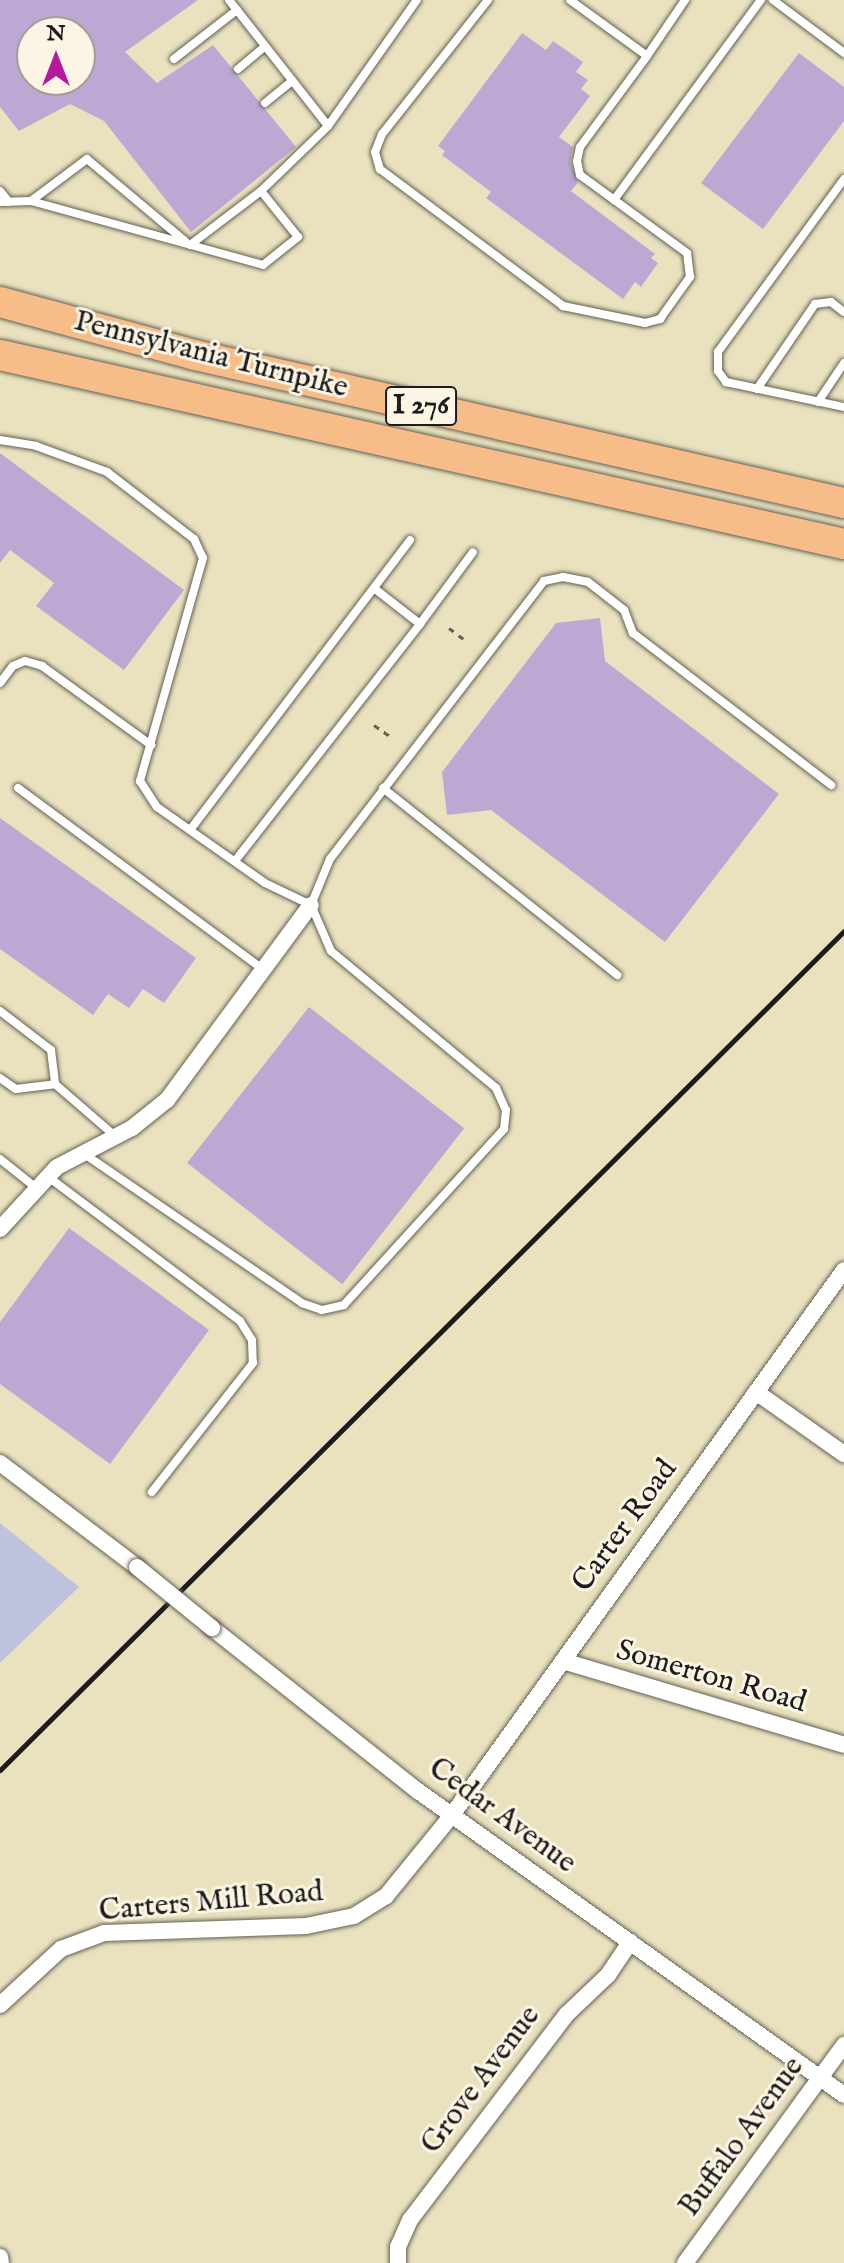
<!DOCTYPE html>
<style>
body{margin:0}
#map{position:relative;width:844px;height:2263px;overflow:hidden;background:#eae2bf;font-family:"IM FELL English",serif}
div>[style]{position:absolute}
.industrial>*{inset:0;background:#bec2dd}
.building>*{inset:0;background:#bda8d4;transform-origin:0 0}
.path>*{height:3px;margin-top:-1.5px;transform-origin:0;background:repeating-linear-gradient(90deg,#646155 0 6px,transparent 0 12px)}
.roads{filter:drop-shadow(0 0 2px #646155) drop-shadow(0 0 2px #646155)}
.service>*{height:8px;margin:-4px;padding:0 4px;transform-origin:4px;border-radius:4px;background:#fff}
.minor>*{height:16px;margin:-8px;padding:0 8px;transform-origin:8px;border-radius:8px;background:#fff}
.motorway>*{height:30px;margin:-15px;padding:0 15px;transform-origin:15px;border-radius:15px;background:#f7bd88}
.rail>*{height:5px;margin:-2.5px;padding:0 2.5px;transform-origin:2.5px;border-radius:2.5px;background:#1c1c1c}
.bridges{filter:drop-shadow(0 0 2px #646155) drop-shadow(0 0 2px #646155)}
.minor-bridge>*{height:16px;margin:-8px;padding:0 8px;transform-origin:8px;border-radius:8px;background:#fff}
span{translate:-50% -50%;white-space:nowrap;text-align:center;line-height:1.15;-webkit-text-stroke:6px #fcf5e5;paint-order:stroke}
.shield-label span{padding:2px 6px;background:#fcf5e5;border:2px solid;border-radius:6px;-webkit-text-stroke-width:0}
.shield-label{font-size:28px;color:#1c1c1c;font-weight:700}
.street-label{font-size:30px;color:#1c1c1c}
.north{position:absolute;left:16px;top:16px;width:80px;height:80px;box-sizing:border-box;background:#fcf5e5;border:2px solid #a29e95;border-radius:50%;rotate:0deg;font-size:22px;font-weight:700;line-height:32px;text-align:center;color:#1c1c1c}
.north::after{content:'';display:block;margin:auto;width:28px;height:36px;background:#b5179e;clip-path:polygon(50% 0,100% 100%,50% 72%,0 100%)}
</style>
<div id="map">
<div class="industrial">
<i style="clip-path:polygon(0 1523px,79px 1587px,0 1663px)"></i>
</div>
<div class="building">
<i style="clip-path:polygon(evenodd,0 0,198px 0,125px 52px,157px 83px,213px 45px,296px 147px,191px 232px,104px 121px,70px 104px,19px 131px,0 107px,0 0,32px 32px,80px 32px,80px 80px,32px 80px,32px 32px)"></i>
<i style="clip-path:polygon(522px 33px,546px 50px,553px 41px,583px 62px,576px 72px,588px 80px,581px 89px,590px 96px,559px 137px,573px 147px,570px 162px,578px 182px,571px 191px,655px 254px,651px 258px,658px 263px,641px 287px,635px 282px,623px 299px,486px 198px,491px 192px,442px 155px,445px 151px,438px 146px)"></i>
<i style="clip-path:polygon(799px 53px,844px 87px,844px 121px,763px 229px,701px 183px)"></i>
<i style="clip-path:polygon(0 453px,184px 590px,124px 670px,36px 606px,54px 583px,10px 550px,0 563px)"></i>
<i style="clip-path:polygon(600px 618px,605px 661px,779px 794px,665px 942px,491px 810px,447px 815px,442px 772px,556px 623px)"></i>
<i style="clip-path:polygon(0 818px,196px 958px,164px 1003px,143px 989px,129px 1008px,108px 994px,93px 1015px,0 949px)"></i>
<i style="left:309px;top:1007px;width:197px;height:198px;rotate:38deg"></i>
<i style="clip-path:polygon(69px 1228px,209px 1330px,110px 1464px,0 1384px,0 1322px)"></i>
</div>
<div class="path">
<i style="left:449px;top:628px;width:20px;rotate:37deg"></i>
<i style="left:374px;top:725px;width:21px;rotate:35deg"></i>
</div>
<div class="roads">
<div class="service">
<i style="left:229px;top:0;width:160px;rotate:51.8deg"></i>
<i style="left:488px;top:0;width:171px;rotate:128.3deg"></i>
<i style="left:382px;top:134px;width:19px;rotate:111deg"></i>
<i style="left:375px;top:152px;width:18px;rotate:74deg"></i>
<i style="left:380px;top:169px;width:229px;rotate:36.8deg"></i>
<i style="left:563px;top:306px;width:84px;rotate:11.7deg"></i>
<i style="left:645px;top:323px;width:16px;rotate:-15deg"></i>
<i style="left:660px;top:319px;width:52px;rotate:-54.5deg"></i>
<i style="left:690px;top:277px;width:24px;rotate:-97deg"></i>
<i style="left:687px;top:253px;width:132px;rotate:-143.9deg"></i>
<i style="left:580px;top:175px;width:14px;rotate:-102deg"></i>
<i style="left:577px;top:161px;width:14px;rotate:-78deg"></i>
<i style="left:580px;top:147px;width:113px;rotate:-53.6deg"></i>
<i style="left:570px;top:0;width:95px;rotate:36deg"></i>
<i style="left:647px;top:56px;width:68px;rotate:-55.8deg"></i>
<i style="left:773px;top:0;width:89px;rotate:36.7deg"></i>
<i style="left:174px;top:59px;width:80px;rotate:-37.9deg"></i>
<i style="left:238px;top:69px;width:35px;rotate:-40deg"></i>
<i style="left:265px;top:103px;width:35px;rotate:-39deg"></i>
<i style="left:844px;top:179px;width:214px;rotate:126.1deg"></i>
<i style="left:718px;top:352px;width:19px;rotate:90deg"></i>
<i style="left:718px;top:371px;width:14px;rotate:54deg"></i>
<i style="left:726px;top:382px;width:121px;rotate:12deg"></i>
<i style="left:0;top:191px;width:14px;rotate:51deg"></i>
<i style="left:261px;top:191px;width:93px;rotate:-44.1deg"></i>
<i style="left:328px;top:126px;width:154px;rotate:-54.8deg"></i>
<i style="left:614px;top:200px;width:248px;rotate:-53.7deg"></i>
<i style="left:31px;top:201px;width:70px;rotate:-36.9deg"></i>
<i style="left:87px;top:159px;width:129px;rotate:40deg"></i>
<i style="left:0;top:202px;width:31px;rotate:-2deg"></i>
<i style="left:31px;top:201px;width:241px;rotate:15.4deg"></i>
<i style="left:263px;top:265px;width:45px;rotate:-38.7deg"></i>
<i style="left:298px;top:237px;width:59px;rotate:-128.8deg"></i>
<i style="left:261px;top:191px;width:89px;rotate:142.7deg"></i>
<i style="left:757px;top:389px;width:103px;rotate:-55.7deg"></i>
<i style="left:815px;top:304px;width:16px;rotate:-7deg"></i>
<i style="left:831px;top:302px;width:16px;rotate:38deg"></i>
<i style="left:818px;top:402px;width:47px;rotate:-56.3deg"></i>
<i style="left:0;top:440px;width:36px;rotate:9deg"></i>
<i style="left:36px;top:446px;width:76px;rotate:20.1deg"></i>
<i style="left:107px;top:472px;width:110px;rotate:37.6deg"></i>
<i style="left:194px;top:539px;width:21px;rotate:65deg"></i>
<i style="left:203px;top:558px;width:232px;rotate:105.8deg"></i>
<i style="left:140px;top:781px;width:31px;rotate:57deg"></i>
<i style="left:157px;top:807px;width:132px;rotate:35.1deg"></i>
<i style="left:265px;top:883px;width:51px;rotate:25.6deg"></i>
<i style="left:311px;top:905px;width:50px;rotate:66.5deg"></i>
<i style="left:331px;top:951px;width:214px;rotate:39.7deg"></i>
<i style="left:496px;top:1088px;width:24px;rotate:66deg"></i>
<i style="left:506px;top:1110px;width:19px;rotate:96deg"></i>
<i style="left:504px;top:1129px;width:238px;rotate:132.3deg"></i>
<i style="left:344px;top:1305px;width:23px;rotate:167deg"></i>
<i style="left:322px;top:1310px;width:21px;rotate:-161deg"></i>
<i style="left:302px;top:1303px;width:264px;rotate:-145.6deg"></i>
<i style="left:420px;top:624px;width:89px;rotate:-53.6deg"></i>
<i style="left:0;top:683px;width:21px;rotate:-53deg"></i>
<i style="left:13px;top:666px;width:13px;rotate:-23deg"></i>
<i style="left:25px;top:661px;width:18px;rotate:16deg"></i>
<i style="left:42px;top:666px;width:135px;rotate:35.9deg"></i>
<i style="left:18px;top:788px;width:305px;rotate:36.5deg"></i>
<i style="left:383px;top:788px;width:300px;rotate:38.6deg"></i>
<i style="left:190px;top:830px;width:364px;rotate:-52.8deg"></i>
<i style="left:235px;top:861px;width:301px;rotate:-52deg"></i>
<i style="left:420px;top:624px;width:58px;rotate:-142deg"></i>
<i style="left:311px;top:905px;width:50px;rotate:-67.6deg"></i>
<i style="left:330px;top:859px;width:351px;rotate:-52.4deg"></i>
<i style="left:544px;top:581px;width:19px;rotate:-12deg"></i>
<i style="left:563px;top:577px;width:25px;rotate:11deg"></i>
<i style="left:588px;top:582px;width:46px;rotate:37.9deg"></i>
<i style="left:624px;top:610px;width:25px;rotate:69deg"></i>
<i style="left:633px;top:633px;width:250px;rotate:37.5deg"></i>
<i style="left:0;top:1011px;width:64px;rotate:37.4deg"></i>
<i style="left:51px;top:1050px;width:34px;rotate:83deg"></i>
<i style="left:55px;top:1084px;width:79px;rotate:40.9deg"></i>
<i style="left:0;top:1078px;width:19px;rotate:35deg"></i>
<i style="left:16px;top:1089px;width:39px;rotate:-7deg"></i>
<i style="left:0;top:1159px;width:43px;rotate:38.5deg"></i>
<i style="left:47px;top:1176px;width:241px;rotate:36.9deg"></i>
<i style="left:240px;top:1321px;width:22px;rotate:58deg"></i>
<i style="left:252px;top:1340px;width:23px;rotate:88deg"></i>
<i style="left:253px;top:1363px;width:164px;rotate:128.1deg"></i>
</div>
<div class="minor">
<i style="left:0;top:1229px;width:84px;rotate:-47.4deg"></i>
<i style="left:57px;top:1167px;width:85px;rotate:-27.5deg"></i>
<i style="left:132px;top:1128px;width:45px;rotate:-38.7deg"></i>
<i style="left:167px;top:1100px;width:242px;rotate:-53.6deg"></i>
<i style="left:756px;top:1392px;width:108px;rotate:35.2deg"></i>
<i style="left:0;top:1463px;width:172px;rotate:37.2deg"></i>
<i style="left:212px;top:1628px;width:263px;rotate:38.4deg"></i>
<i style="left:418px;top:1791px;width:523px;rotate:35.51deg"></i>
<i style="left:563px;top:1661px;width:293px;rotate:16.6deg"></i>
<i style="left:0;top:2005px;width:83px;rotate:-42.6deg"></i>
<i style="left:61px;top:1949px;width:46px;rotate:-20.4deg"></i>
<i style="left:104px;top:1933px;width:202px;rotate:-2deg"></i>
<i style="left:306px;top:1926px;width:49px;rotate:-11.8deg"></i>
<i style="left:354px;top:1916px;width:38px;rotate:-32deg"></i>
<i style="left:386px;top:1896px;width:104px;rotate:-50.8deg"></i>
<i style="left:452px;top:1815px;width:671px;rotate:-54.27deg"></i>
<i style="left:0;top:2257px;width:6px;rotate:81deg"></i>
<i style="left:398px;top:2263px;width:16px;rotate:-90deg"></i>
<i style="left:398px;top:2247px;width:30px;rotate:-66deg"></i>
<i style="left:410px;top:2220px;width:259px;rotate:-52.7deg"></i>
<i style="left:567px;top:2014px;width:57px;rotate:-43.6deg"></i>
<i style="left:608px;top:1975px;width:40px;rotate:-56deg"></i>
<i style="left:685px;top:2263px;width:270px;rotate:-53.9deg"></i>
</div>
<div class="motorway">
<i style="left:0;top:302px;width:202px;rotate:15.2deg"></i>
<i style="left:195px;top:355px;width:666px;rotate:12.85deg"></i>
<i style="left:0;top:355px;width:865px;rotate:12.62deg"></i>
</div>
</div>
<div class="rail">
<i style="left:0;top:1770px;width:1190px;rotate:-44.83deg"></i>
</div>
<div class="bridges">
<div class="minor-bridge">
<i style="left:137px;top:1567px;width:97px;rotate:39.1deg"></i>
</div>
</div>
<div class="shield-label">
<span style="left:421px;top:406px">I 276</span>
</div>
<div class="street-label">
<span style="left:211px;top:355px;rotate:14deg">Pennsylvania Turnpike</span>
<span style="left:625px;top:1526px;rotate:-54deg">Carter Road</span>
<span style="left:711px;top:1677px;rotate:16deg">Somerton Road</span>
<span style="left:502px;top:1816px;rotate:36deg">Cedar Avenue</span>
<span style="left:211px;top:1902px;rotate:-5deg">Carters Mill Road</span>
<span style="left:481px;top:2080px;rotate:-53deg">Grove Avenue</span>
<span style="left:742px;top:2137px;rotate:-54deg">Buffalo Avenue</span>
</div>
<div class="north">N</div>
</div>
